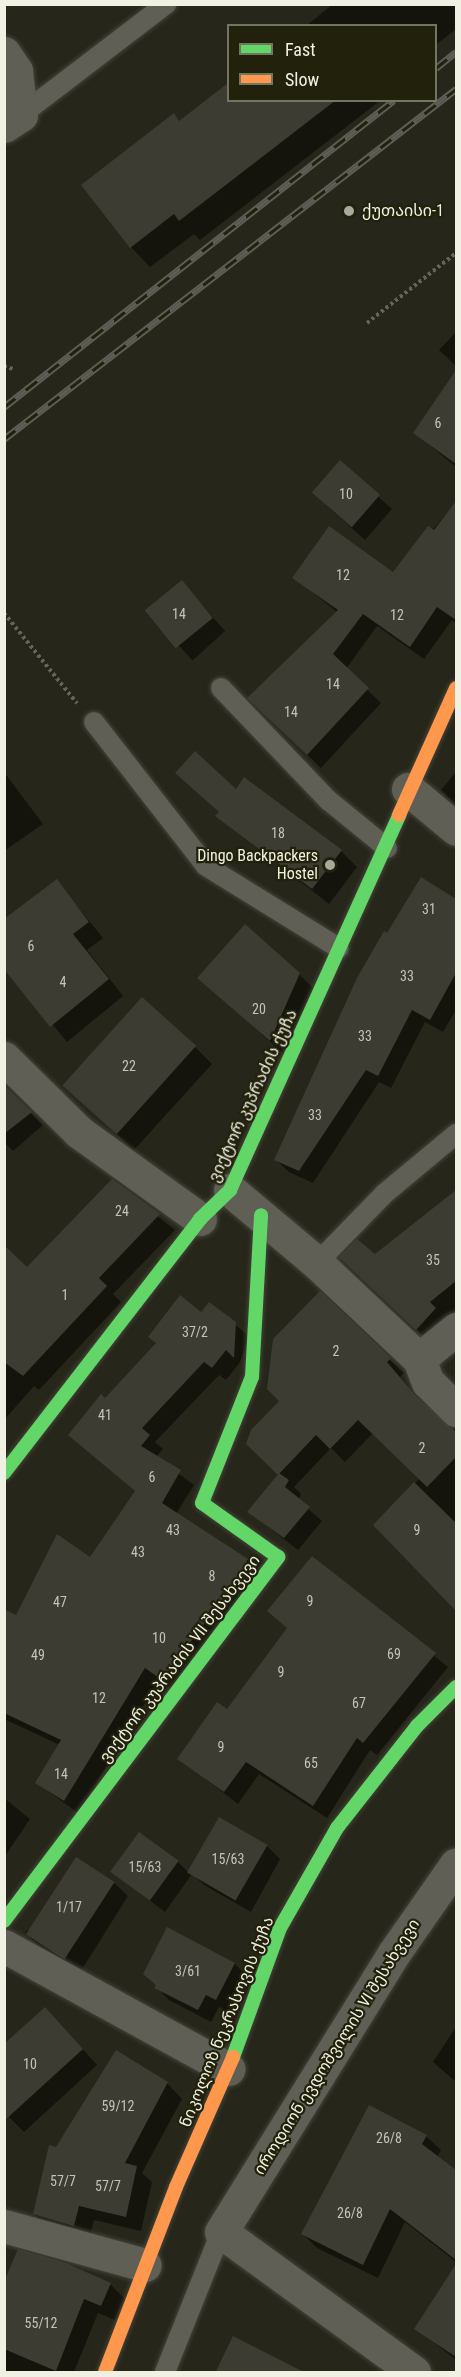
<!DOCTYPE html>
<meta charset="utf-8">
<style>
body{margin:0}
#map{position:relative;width:461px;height:2377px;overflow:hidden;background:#26261a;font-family:"Roboto Condensed","Noto Sans Georgian",sans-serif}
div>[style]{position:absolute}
.shadow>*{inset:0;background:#0007;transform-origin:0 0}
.building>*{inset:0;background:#3c3c32;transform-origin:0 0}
.path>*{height:4px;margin-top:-2px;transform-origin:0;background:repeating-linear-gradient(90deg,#65655c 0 3px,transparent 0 6px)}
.roads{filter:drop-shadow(0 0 2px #43433a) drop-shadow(0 0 2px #43433a)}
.lane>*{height:20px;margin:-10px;padding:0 10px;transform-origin:10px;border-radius:10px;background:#5f5f56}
.street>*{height:33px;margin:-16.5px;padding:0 16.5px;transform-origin:16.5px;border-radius:16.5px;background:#5f5f56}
.fast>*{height:14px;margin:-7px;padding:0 7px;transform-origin:7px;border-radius:7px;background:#63d668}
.slow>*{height:14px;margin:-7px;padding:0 7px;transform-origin:7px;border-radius:7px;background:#ff974d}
.rail>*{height:7px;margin-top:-3.5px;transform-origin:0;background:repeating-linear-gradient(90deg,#21210c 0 14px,#5e5e56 0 28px);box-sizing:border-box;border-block:2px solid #5e5e56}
.dots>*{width:16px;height:16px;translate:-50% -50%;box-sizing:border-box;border:3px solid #21210c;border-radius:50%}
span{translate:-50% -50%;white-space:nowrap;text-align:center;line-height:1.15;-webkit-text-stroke:4.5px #21210c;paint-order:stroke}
.number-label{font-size:14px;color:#c3c4b7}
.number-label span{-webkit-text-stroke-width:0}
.poi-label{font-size:16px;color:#f0f1e3}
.left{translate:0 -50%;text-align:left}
.right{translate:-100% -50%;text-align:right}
.street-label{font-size:16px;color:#f0f1e3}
.frame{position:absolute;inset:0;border:6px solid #f0f1e3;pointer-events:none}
.legend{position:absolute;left:227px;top:24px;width:210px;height:78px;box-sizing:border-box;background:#21210c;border:2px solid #747462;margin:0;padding:8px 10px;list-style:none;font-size:18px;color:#f0f1e3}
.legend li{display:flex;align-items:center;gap:12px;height:30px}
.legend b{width:30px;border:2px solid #747462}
</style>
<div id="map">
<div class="shadow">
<i style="clip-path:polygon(333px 4px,456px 4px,456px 29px,436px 45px,436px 26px,306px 26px)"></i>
<i style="clip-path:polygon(228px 85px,228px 100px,381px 100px,200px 240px,194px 234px,150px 267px,131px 247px,174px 115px,180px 122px)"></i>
<i style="clip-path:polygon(456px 332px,456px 366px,439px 350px)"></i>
<i style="clip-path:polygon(456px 372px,456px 467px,415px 433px)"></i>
<i style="clip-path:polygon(340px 462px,392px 509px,365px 540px,326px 505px)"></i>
<i style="clip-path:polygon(456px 503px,456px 623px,452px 620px,424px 659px,377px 626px,346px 669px,381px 703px,321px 768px,263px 712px,337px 612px,294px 577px,394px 574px)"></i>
<i style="left:181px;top:582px;width:66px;height:44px;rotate:48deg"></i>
<i style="clip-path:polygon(4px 772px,43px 824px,4px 851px)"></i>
<i style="clip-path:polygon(456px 772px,456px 806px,441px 790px)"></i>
<i style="clip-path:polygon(236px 791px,341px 851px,357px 867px,329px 904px,217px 816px)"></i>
<i style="clip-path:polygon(422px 879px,456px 900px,456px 1010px,443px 1032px,425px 1022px,391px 1088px,379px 1082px,313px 1183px,289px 1172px,275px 1159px,388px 935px)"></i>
<i style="clip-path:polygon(57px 881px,103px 938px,87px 950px,123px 996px,67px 1042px,4px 966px)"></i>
<i style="clip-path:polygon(299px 974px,317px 992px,287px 1057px,199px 978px)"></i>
<i style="clip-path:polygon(195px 1047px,212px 1064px,134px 1150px,82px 1102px)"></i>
<i style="clip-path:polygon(4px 1087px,43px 1125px,13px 1151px,4px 1142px)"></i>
<i style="clip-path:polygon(112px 1181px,175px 1230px,113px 1294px,121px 1302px,39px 1390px,34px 1386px,4px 1420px,4px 1247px,27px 1269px)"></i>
<i style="clip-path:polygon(456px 1192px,456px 1311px,446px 1320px,434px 1346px,358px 1274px,375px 1256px)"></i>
<i style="clip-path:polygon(202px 1314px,235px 1324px,249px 1337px,240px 1362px,226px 1380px,219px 1375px,155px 1442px,163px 1449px,156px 1457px,194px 1485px,176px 1514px,247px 1560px,260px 1573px,176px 1692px,159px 1680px,78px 1813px,37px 1783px,60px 1745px,4px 1719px,4px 1611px,17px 1617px,91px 1559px,136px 1492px,70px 1435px,157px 1344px,150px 1337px)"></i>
<i style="clip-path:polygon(389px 1359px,404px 1373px,400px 1377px,406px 1385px,450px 1430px,456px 1428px,456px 1609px,375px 1525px,420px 1478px,373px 1433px,345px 1462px,331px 1448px,294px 1487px,301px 1494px,298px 1500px,322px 1521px,298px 1550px,249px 1512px,279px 1475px,247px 1444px)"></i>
<i style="clip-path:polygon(312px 1558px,448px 1667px,377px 1755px,370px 1750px,327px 1818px,259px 1774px,238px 1804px,179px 1758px,228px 1711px,288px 1629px,269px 1611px)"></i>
<i style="clip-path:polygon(4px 1798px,30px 1819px,5px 1856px,4px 1855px)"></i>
<i style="clip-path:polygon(220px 1820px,267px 1846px,280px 1859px,251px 1912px,204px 1885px,192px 1874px,165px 1912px,113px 1872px,178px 1862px,190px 1874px)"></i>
<i style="clip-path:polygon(114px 1883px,128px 1896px,81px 1971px,38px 1945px,25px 1932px)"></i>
<i style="clip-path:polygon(168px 1929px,235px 1964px,248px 1977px,229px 2012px,219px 2007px,211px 2022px,169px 2000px,156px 1987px)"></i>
<i style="clip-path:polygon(60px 2024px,97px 2065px,24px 2132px,4px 2112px,4px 2040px,9px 2043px)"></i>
<i style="clip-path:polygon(456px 2027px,456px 2082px,433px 2062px)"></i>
<i style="clip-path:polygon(167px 2083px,182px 2099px,142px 2173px,152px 2182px,141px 2231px,94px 2220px,89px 2240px,49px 2229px,34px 2214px,57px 2148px)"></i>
<i style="clip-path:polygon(426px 2136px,441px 2150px,437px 2157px,456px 2172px,456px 2262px,405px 2222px,378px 2278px,317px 2248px,302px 2233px)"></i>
<i style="clip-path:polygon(456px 2267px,456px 2360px,416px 2328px)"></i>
<i style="clip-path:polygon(110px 2284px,124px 2298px,115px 2320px,98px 2313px,74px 2372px,4px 2372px,4px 2285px)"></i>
</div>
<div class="building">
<i style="clip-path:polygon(228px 83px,228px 100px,336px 100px,179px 221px,174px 214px,130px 248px,81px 185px,174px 113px,179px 121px)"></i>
<i style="clip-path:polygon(456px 370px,456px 464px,413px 433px)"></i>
<i style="left:340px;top:460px;width:53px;height:43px;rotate:41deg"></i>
<i style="clip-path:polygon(456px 501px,456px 620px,437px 607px,410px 647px,363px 614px,333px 654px,369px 688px,307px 755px,247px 698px,338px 610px,292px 578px,329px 526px,393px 572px,428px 526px,434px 530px)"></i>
<i style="left:182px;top:580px;width:49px;height:48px;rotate:51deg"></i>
<i style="clip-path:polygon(195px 751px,236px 789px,244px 777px,342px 850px,312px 889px,215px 816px,219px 812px,175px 773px)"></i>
<i style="clip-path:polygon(421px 877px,456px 899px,456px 973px,430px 1020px,412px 1010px,378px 1076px,366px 1070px,299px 1171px,274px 1160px,357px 978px,384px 931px,387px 933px)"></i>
<i style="clip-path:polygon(57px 879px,89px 922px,73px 934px,109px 979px,50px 1027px,4px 969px,4px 919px)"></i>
<i style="clip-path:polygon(245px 924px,300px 973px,270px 1041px,197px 978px)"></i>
<i style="left:142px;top:997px;width:73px;height:119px;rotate:42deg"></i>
<i style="clip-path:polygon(4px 1085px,32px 1112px,4px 1134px)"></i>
<i style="clip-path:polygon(112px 1179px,160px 1214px,99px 1278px,107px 1286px,23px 1376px,4px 1362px,4px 1245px,27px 1267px)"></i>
<i style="clip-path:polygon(456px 1190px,456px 1281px,430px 1302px,436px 1308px,416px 1330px,339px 1257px,357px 1239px,375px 1254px)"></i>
<i style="clip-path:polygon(320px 1291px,391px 1358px,387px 1362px,415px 1395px,456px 1432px,456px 1457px,427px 1487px,358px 1420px,330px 1449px,316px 1435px,278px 1475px,246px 1444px,251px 1430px,279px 1401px,267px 1389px,273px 1339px)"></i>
<i style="clip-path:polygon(180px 1295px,201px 1312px,209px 1302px,236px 1322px,234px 1358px,226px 1350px,212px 1368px,204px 1362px,142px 1428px,150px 1435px,141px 1446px,181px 1470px,162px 1503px,248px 1559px,235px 1583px,162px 1680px,145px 1668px,64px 1801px,35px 1783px,61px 1740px,4px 1713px,4px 1609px,16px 1615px,57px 1534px,90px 1557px,135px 1491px,68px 1435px,101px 1394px,105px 1398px,156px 1343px,148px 1337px)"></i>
<i style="clip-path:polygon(279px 1473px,289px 1480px,285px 1487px,310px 1507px,284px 1538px,247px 1512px)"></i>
<i style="clip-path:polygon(414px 1482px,456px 1523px,456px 1611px,373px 1525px)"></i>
<i style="clip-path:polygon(312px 1556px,436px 1653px,363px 1743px,357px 1738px,313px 1806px,246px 1762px,224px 1792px,177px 1759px,217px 1702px,227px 1709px,287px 1628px,267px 1611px)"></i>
<i style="left:219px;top:1817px;width:56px;height:64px;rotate:30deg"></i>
<i style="left:139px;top:1832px;width:49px;height:49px;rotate:36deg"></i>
<i style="left:76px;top:1857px;width:46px;height:92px;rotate:33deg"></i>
<i style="clip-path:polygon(167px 1927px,235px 1963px,216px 2000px,206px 1995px,198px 2010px,154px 1988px,156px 1985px,143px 1974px)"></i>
<i style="clip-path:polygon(45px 2007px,83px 2049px,4px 2121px,4px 2044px)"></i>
<i style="clip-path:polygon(116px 2050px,168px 2082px,125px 2163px,137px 2166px,126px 2217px,79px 2206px,74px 2226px,33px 2214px,49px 2145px,56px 2147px)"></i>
<i style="clip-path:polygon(369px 2105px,427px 2135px,422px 2144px,456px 2170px,456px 2260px,390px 2209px,363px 2265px,301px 2234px)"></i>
<i style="clip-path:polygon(18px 2249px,66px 2263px,111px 2283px,101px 2306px,84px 2299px,56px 2371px,4px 2349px,4px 2282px)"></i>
<i style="clip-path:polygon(456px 2264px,456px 2357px,414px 2329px)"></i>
<i style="clip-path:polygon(233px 2336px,306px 2373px,215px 2373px)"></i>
</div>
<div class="path">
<i style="left:367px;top:323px;width:113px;rotate:-38.2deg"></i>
<i style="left:4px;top:366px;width:9px;rotate:18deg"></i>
<i style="left:4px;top:613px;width:116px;rotate:51deg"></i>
</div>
<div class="roads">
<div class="lane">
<i style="left:21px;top:115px;width:183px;rotate:-37.4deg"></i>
<i style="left:221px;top:688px;width:155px;rotate:46.3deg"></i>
<i style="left:328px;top:800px;width:76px;rotate:39.1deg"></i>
<i style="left:94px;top:722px;width:182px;rotate:52.1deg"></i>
<i style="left:206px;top:866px;width:156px;rotate:31.7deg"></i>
<i style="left:317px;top:1263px;width:96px;rotate:-45.8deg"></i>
<i style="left:384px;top:1194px;width:94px;rotate:-39.8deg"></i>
<i style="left:165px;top:2372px;width:151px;rotate:-68.2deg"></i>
</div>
<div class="street">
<i style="left:4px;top:53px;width:22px;rotate:56deg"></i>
<i style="left:16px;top:71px;width:44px;rotate:83.5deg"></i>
<i style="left:21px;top:115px;width:20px;rotate:147deg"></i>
<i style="left:408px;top:789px;width:62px;rotate:39.8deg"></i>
<i style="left:4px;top:1058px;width:105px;rotate:44.6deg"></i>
<i style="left:79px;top:1132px;width:149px;rotate:35.7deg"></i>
<i style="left:230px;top:1190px;width:114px;rotate:40deg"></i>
<i style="left:317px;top:1263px;width:140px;rotate:43.3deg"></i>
<i style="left:419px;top:1359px;width:25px;rotate:69deg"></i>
<i style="left:428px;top:1382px;width:40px;rotate:45deg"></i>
<i style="left:419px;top:1359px;width:48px;rotate:-39deg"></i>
<i style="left:4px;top:1946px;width:256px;rotate:28.7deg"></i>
<i style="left:4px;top:2226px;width:146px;rotate:15.5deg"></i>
<i style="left:414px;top:2372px;width:238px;rotate:-144deg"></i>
<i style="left:221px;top:2232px;width:328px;rotate:-58.2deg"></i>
<i style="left:394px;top:1953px;width:108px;rotate:-55.1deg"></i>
</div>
<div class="fast">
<i style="left:4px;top:1473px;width:321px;rotate:-52.3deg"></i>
<i style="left:200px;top:1219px;width:42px;rotate:-44deg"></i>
<i style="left:230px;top:1190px;width:411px;rotate:-65.7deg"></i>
<i style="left:4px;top:1921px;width:456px;rotate:-53deg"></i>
<i style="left:278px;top:1557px;width:93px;rotate:-144.6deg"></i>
<i style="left:202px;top:1503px;width:136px;rotate:-68.4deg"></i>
<i style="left:252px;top:1377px;width:162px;rotate:-86.8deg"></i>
<i style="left:233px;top:2057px;width:137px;rotate:-70deg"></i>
<i style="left:280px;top:1928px;width:115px;rotate:-60.3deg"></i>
<i style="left:337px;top:1828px;width:130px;rotate:-51.9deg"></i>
<i style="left:417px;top:1726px;width:55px;rotate:-45deg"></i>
</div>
<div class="slow">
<i style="left:399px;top:815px;width:139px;rotate:-65.8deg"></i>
<i style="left:105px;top:2372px;width:198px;rotate:-69deg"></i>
<i style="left:176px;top:2187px;width:142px;rotate:-66.3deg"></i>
</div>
</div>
<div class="rail">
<i style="left:436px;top:68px;width:26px;rotate:-39deg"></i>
<i style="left:4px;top:407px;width:496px;rotate:-38.2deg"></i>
<i style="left:4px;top:439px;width:572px;rotate:-37.75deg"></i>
</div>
<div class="dots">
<i style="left:349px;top:211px;background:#a9aa9d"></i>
<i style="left:330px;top:865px;background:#a9aa9d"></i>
</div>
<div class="number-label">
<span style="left:438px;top:423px">6</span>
<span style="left:346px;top:494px">10</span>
<span style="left:343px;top:575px">12</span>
<span style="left:179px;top:614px">14</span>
<span style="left:397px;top:615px">12</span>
<span style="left:333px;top:684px">14</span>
<span style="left:291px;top:712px">14</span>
<span style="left:278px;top:833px">18</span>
<span style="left:429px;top:909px">31</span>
<span style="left:31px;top:946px">6</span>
<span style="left:407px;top:976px">33</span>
<span style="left:63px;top:982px">4</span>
<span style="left:259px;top:1009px">20</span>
<span style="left:365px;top:1036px">33</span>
<span style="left:129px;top:1066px">22</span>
<span style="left:315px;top:1115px">33</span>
<span style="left:122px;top:1211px">24</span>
<span style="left:433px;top:1260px">35</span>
<span style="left:65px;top:1295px">1</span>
<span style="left:195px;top:1332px">37/2</span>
<span style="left:336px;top:1351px">2</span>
<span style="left:105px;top:1415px">41</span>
<span style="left:422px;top:1448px">2</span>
<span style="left:152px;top:1477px">6</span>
<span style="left:173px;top:1530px">43</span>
<span style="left:417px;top:1530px">9</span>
<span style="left:138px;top:1552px">43</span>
<span style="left:212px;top:1576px">8</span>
<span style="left:310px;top:1601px">9</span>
<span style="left:60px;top:1602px">47</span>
<span style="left:159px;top:1638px">10</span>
<span style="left:394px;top:1654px">69</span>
<span style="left:38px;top:1655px">49</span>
<span style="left:281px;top:1672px">9</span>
<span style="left:99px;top:1698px">12</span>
<span style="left:359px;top:1703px">67</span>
<span style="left:221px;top:1747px">9</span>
<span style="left:311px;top:1763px">65</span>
<span style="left:61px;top:1774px">14</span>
<span style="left:228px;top:1859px">15/63</span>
<span style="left:145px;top:1867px">15/63</span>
<span style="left:69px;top:1907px">1/17</span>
<span style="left:188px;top:1971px">3/61</span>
<span style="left:30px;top:2064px">10</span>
<span style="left:118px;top:2106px">59/12</span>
<span style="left:389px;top:2138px">26/8</span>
<span style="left:63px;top:2181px">57/7</span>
<span style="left:108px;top:2186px">57/7</span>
<span style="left:350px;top:2213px">26/8</span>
<span style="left:41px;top:2323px">55/12</span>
</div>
<div class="poi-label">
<span class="left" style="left:362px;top:211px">ქუთაისი-1</span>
<span class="right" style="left:318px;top:865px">Dingo Backpackers<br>Hostel</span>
</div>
<div class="street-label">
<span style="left:253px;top:1096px;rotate:-65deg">ვიქტორ კუპრაძის ქუჩა</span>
<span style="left:180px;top:1659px;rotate:-53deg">ვიქტორ კუპრაძის VII შესახვევი</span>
<span style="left:227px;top:2022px;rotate:-68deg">ნიკოლოზ ნეკრასოვის ქუჩა</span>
<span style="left:337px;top:2047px;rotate:-58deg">იროდიონ ევდოშვილის VI შესახვევი</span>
</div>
<div class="frame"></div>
<ul class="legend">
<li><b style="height:8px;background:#63d668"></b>Fast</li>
<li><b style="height:8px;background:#ff974d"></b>Slow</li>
</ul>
</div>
